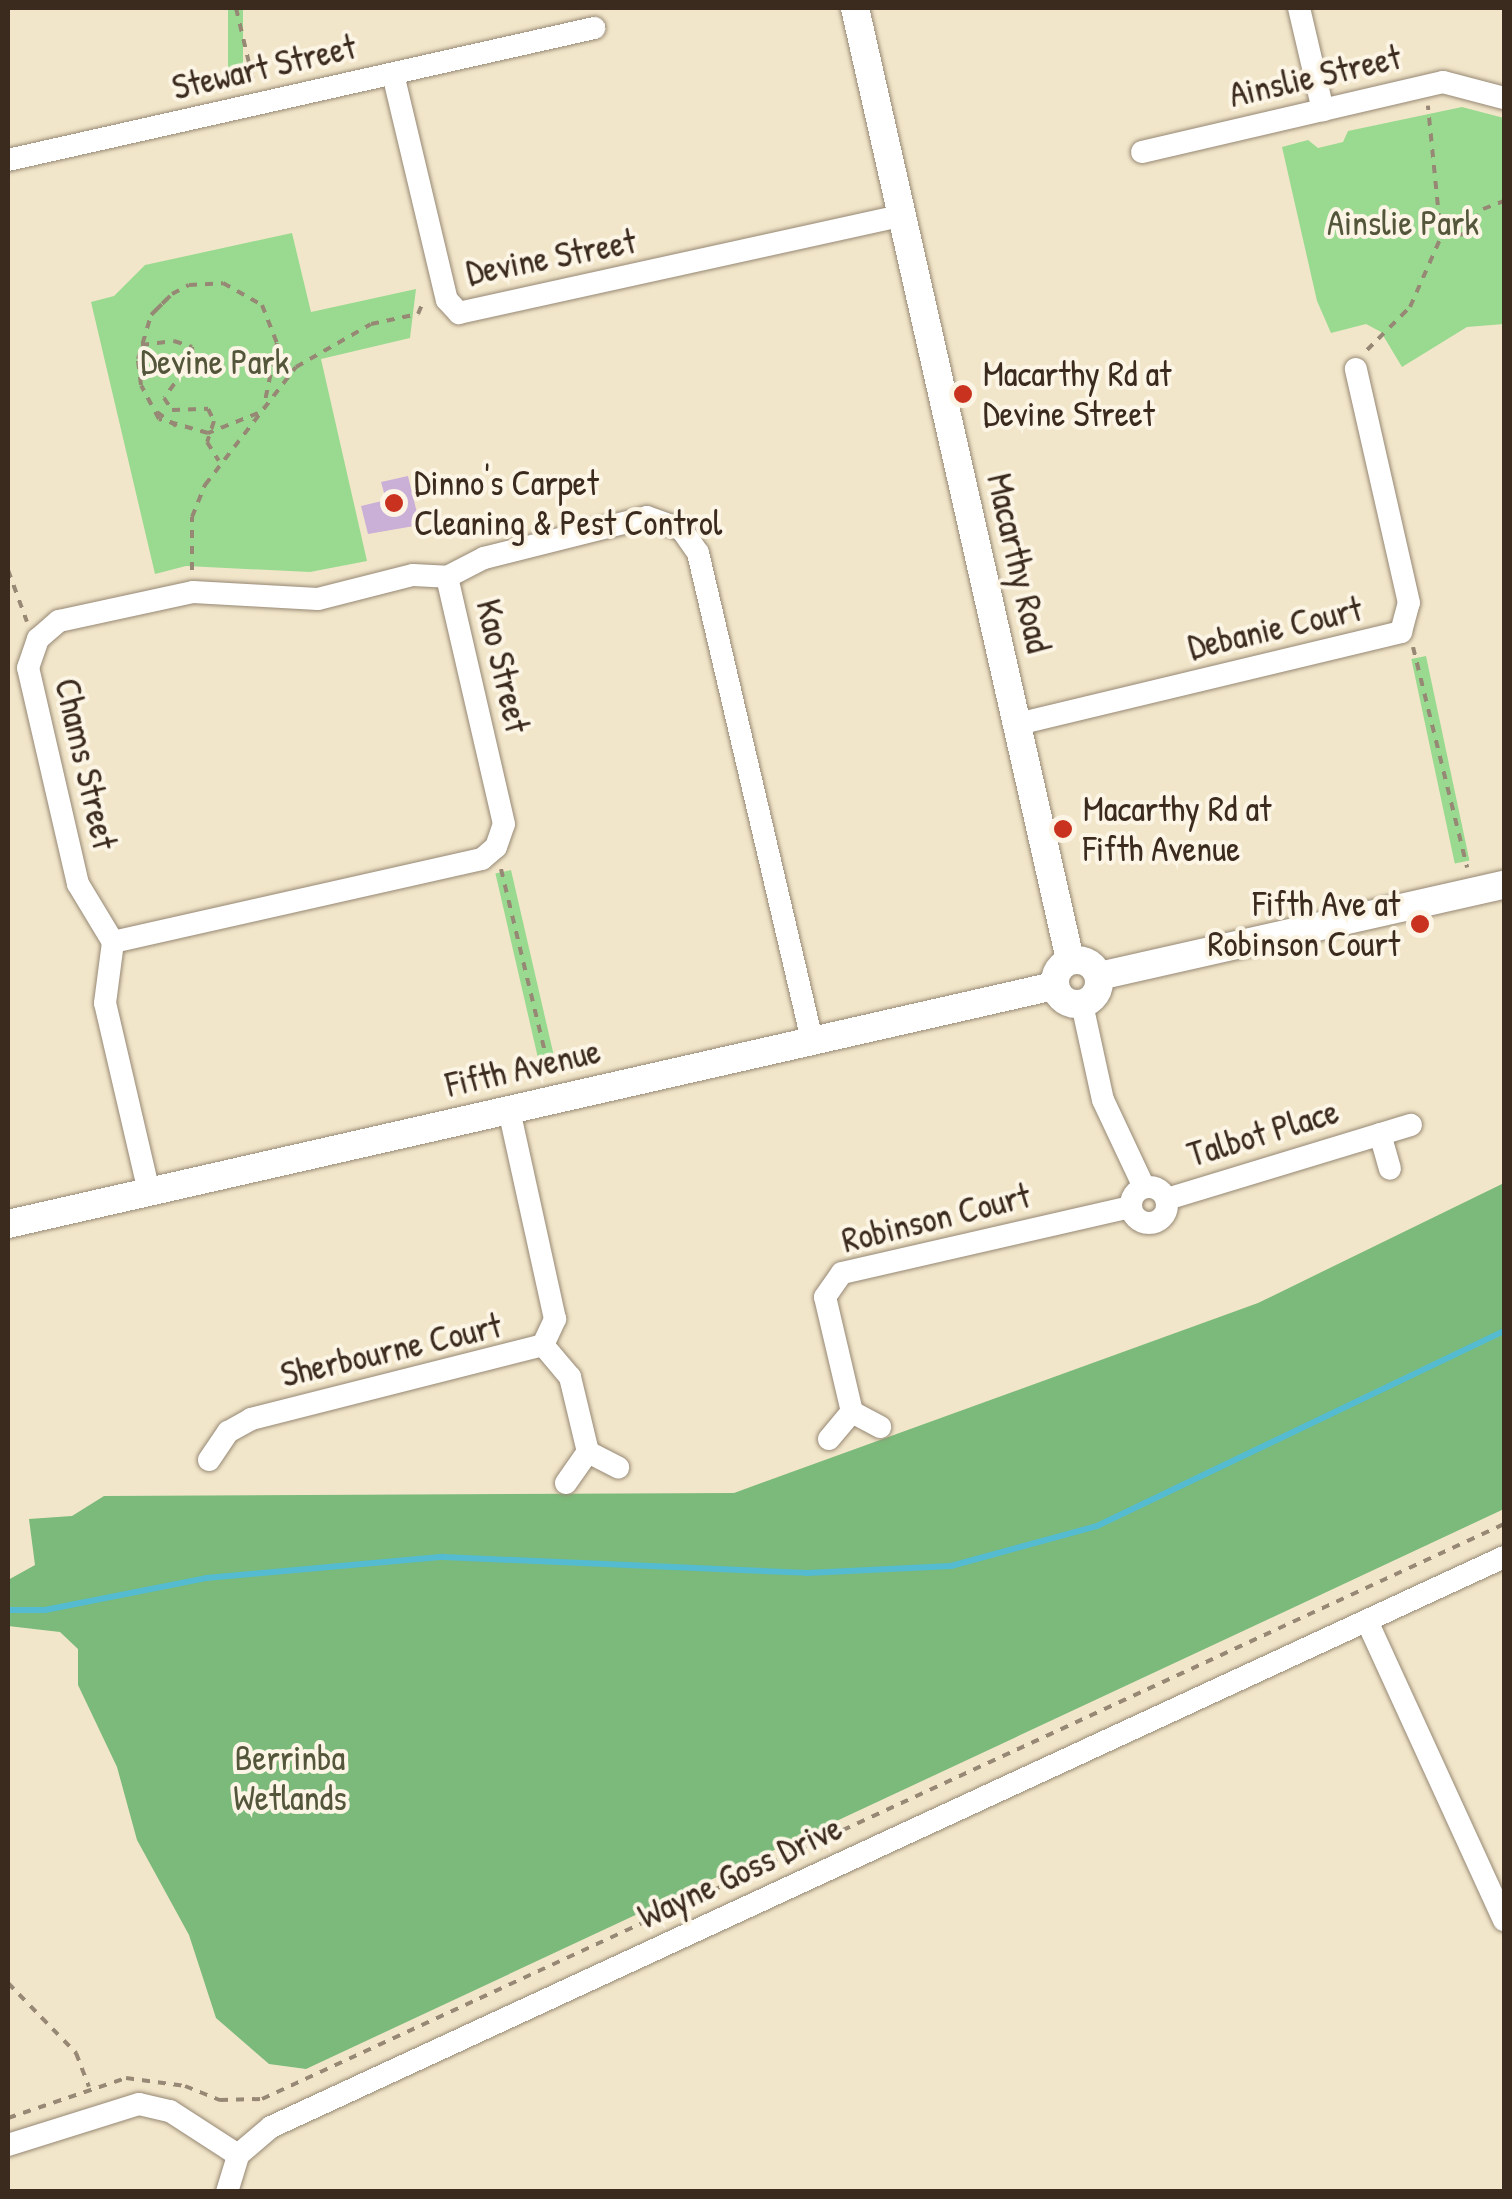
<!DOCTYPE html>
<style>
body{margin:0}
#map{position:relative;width:1512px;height:2199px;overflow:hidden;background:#f2e6ca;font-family:"Patrick Hand",sans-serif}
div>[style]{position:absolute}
.green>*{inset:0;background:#9ada90;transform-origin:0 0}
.forest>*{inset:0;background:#7bba7a}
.stream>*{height:6px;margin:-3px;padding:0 3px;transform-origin:3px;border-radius:3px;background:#54bbd1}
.building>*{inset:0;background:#caafd7}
.path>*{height:4px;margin-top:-2px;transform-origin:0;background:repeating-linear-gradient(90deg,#968874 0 8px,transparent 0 16px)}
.roads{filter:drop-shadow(0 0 2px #968874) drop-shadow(0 0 2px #968874)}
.minor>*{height:22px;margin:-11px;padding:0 11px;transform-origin:11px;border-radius:11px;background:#fff}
.minor>.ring{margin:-11px;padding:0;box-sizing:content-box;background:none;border:22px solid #fff;border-radius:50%}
.tertiary>*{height:28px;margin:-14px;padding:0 14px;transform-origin:14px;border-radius:14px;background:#fff}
.tertiary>.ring{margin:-14px;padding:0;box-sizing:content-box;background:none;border:28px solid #fff;border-radius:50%}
.dots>*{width:28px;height:28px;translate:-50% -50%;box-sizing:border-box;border:5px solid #fcf5e5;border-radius:50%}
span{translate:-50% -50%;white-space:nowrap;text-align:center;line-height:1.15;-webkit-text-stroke:8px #fcf5e5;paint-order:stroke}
.street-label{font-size:35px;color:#3b2a1e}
.park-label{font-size:35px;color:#53563a}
.poi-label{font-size:35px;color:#3b2a1e}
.left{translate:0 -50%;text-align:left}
.right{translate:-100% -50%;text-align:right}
.frame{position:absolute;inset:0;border:10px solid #3b2a1e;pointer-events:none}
</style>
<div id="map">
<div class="green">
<i style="left:228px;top:8px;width:15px;height:78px"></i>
<i style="clip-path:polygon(1462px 107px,1504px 118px,1504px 324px,1467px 327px,1402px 367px,1381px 332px,1366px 324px,1331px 333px,1317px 301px,1282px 147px,1308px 140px,1318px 148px,1343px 142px,1348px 131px)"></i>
<i style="clip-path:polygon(292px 233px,311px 312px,416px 289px,410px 338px,321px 359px,367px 561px,310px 572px,186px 566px,155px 574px,91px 302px,114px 296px,145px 265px)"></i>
<i style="left:1426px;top:656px;width:209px;height:15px;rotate:78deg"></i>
<i style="left:511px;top:870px;width:200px;height:16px;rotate:77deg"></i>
</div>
<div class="forest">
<i style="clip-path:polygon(1504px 1183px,1504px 1509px,306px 2069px,269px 2064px,216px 2018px,189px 1935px,137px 1840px,117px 1767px,78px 1685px,78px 1649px,60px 1632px,8px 1626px,8px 1580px,35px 1565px,29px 1519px,72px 1516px,104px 1496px,734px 1493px,1258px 1303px)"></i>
</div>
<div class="stream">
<i style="left:8px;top:1610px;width:37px"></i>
<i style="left:45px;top:1610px;width:164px;rotate:-11.2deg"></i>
<i style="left:206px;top:1578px;width:238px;rotate:-5.1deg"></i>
<i style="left:443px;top:1557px;width:364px;rotate:2.5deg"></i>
<i style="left:807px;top:1573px;width:144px;rotate:-2.8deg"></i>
<i style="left:951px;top:1566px;width:151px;rotate:-15.3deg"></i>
<i style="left:1097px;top:1526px;width:451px;rotate:-25.6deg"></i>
</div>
<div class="building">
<i style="clip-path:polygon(408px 476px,420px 525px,368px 534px,361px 506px,386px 500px,381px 482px)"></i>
</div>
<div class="path">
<i style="left:236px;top:8px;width:78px;rotate:76.7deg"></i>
<i style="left:1441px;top:237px;width:24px;rotate:-7deg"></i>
<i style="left:1465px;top:234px;width:31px;rotate:-54deg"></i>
<i style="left:1483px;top:209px;width:22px;rotate:-21deg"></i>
<i style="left:156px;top:310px;width:20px;rotate:-45deg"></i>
<i style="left:141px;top:345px;width:33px;rotate:-7deg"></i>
<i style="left:174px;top:341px;width:19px;rotate:18deg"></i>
<i style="left:192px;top:347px;width:11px;rotate:85deg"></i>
<i style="left:193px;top:358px;width:49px;rotate:125.9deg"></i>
<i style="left:164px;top:398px;width:14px;rotate:56deg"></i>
<i style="left:172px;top:410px;width:36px;rotate:-2deg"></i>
<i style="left:208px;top:409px;width:13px;rotate:63deg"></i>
<i style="left:214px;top:421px;width:22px;rotate:108deg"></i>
<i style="left:207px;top:442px;width:22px;rotate:58deg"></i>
<i style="left:1367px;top:350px;width:61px;rotate:-45deg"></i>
<i style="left:1410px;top:307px;width:77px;rotate:-66.1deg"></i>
<i style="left:1441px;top:237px;width:132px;rotate:-95.7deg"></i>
<i style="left:157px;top:412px;width:24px;rotate:36deg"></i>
<i style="left:258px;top:413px;width:54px;rotate:158.2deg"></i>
<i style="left:208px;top:433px;width:51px;rotate:-164.1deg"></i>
<i style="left:159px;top:419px;width:38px;rotate:-118deg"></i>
<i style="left:141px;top:385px;width:26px;rotate:-97deg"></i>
<i style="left:138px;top:359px;width:46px;rotate:-73.5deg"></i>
<i style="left:151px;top:315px;width:30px;rotate:-45deg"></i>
<i style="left:172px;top:294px;width:19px;rotate:-28deg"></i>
<i style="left:189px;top:285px;width:34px;rotate:-3deg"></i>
<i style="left:223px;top:283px;width:45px;rotate:29.4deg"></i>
<i style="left:262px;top:305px;width:41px;rotate:68.5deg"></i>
<i style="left:277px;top:343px;width:64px;rotate:101.7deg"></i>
<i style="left:8px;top:570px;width:55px;rotate:69.9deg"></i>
<i style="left:192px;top:570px;width:53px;rotate:-90deg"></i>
<i style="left:192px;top:517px;width:35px;rotate:-68deg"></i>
<i style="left:205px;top:485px;width:149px;rotate:-52.4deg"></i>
<i style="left:296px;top:367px;width:86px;rotate:-29.8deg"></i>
<i style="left:371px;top:324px;width:48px;rotate:-12deg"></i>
<i style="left:418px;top:314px;width:13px;rotate:-67deg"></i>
<i style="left:1413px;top:647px;width:227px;rotate:76.2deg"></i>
<i style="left:501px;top:869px;width:210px;rotate:76.5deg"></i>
<i style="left:8px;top:1983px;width:98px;rotate:45.8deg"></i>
<i style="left:76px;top:2053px;width:36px;rotate:69deg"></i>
<i style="left:8px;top:2118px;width:125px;rotate:-18.7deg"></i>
<i style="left:126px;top:2078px;width:60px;rotate:7.7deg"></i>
<i style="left:185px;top:2086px;width:38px;rotate:22deg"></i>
<i style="left:220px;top:2100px;width:42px;rotate:-1.4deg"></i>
<i style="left:262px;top:2099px;width:1369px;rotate:-24.84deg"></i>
</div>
<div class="roads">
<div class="minor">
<i style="left:1299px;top:8px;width:105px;rotate:76.8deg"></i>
<i style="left:393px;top:74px;width:232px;rotate:76.6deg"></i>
<i style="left:447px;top:300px;width:18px;rotate:47deg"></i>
<i style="left:459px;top:313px;width:452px;rotate:-12.4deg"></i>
<i style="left:1142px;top:152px;width:309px;rotate:-13.1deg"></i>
<i style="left:1443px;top:82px;width:63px;rotate:14.7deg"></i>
<i style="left:8px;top:160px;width:601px;rotate:-12.69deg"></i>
<i style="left:1018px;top:724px;width:394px;rotate:-13.5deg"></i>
<i style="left:1401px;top:632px;width:30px;rotate:-75deg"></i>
<i style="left:1409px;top:603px;width:240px;rotate:-102.8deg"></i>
<i style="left:113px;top:942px;width:378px;rotate:-12.7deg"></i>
<i style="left:482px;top:859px;width:18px;rotate:-41deg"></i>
<i style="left:496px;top:847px;width:24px;rotate:-71deg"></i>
<i style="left:504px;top:824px;width:253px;rotate:-103deg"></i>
<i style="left:447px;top:577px;width:42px;rotate:-27.2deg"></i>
<i style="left:484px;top:558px;width:168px;rotate:-14.1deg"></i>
<i style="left:647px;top:517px;width:37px;rotate:20deg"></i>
<i style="left:682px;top:530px;width:28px;rotate:55deg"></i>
<i style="left:698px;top:553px;width:500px;rotate:76.83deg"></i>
<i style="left:1082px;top:1004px;width:98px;rotate:77.7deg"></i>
<i style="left:1103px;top:1100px;width:96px;rotate:64.8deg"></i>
<i style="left:1380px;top:1134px;width:36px;rotate:74deg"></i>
<i class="ring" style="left:1131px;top:1187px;width:14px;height:14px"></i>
<i style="left:149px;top:1192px;width:194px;rotate:-103.1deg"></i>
<i style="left:105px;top:1003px;width:62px;rotate:-82.5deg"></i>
<i style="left:113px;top:942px;width:68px;rotate:-121.1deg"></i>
<i style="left:78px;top:884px;width:222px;rotate:-103deg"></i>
<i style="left:28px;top:668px;width:31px;rotate:-71deg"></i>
<i style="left:38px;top:639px;width:28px;rotate:-41deg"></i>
<i style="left:59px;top:621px;width:137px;rotate:-12.2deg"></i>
<i style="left:193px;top:592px;width:125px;rotate:3.2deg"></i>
<i style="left:318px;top:599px;width:98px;rotate:-14.2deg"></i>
<i style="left:413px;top:575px;width:34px;rotate:3deg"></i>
<i style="left:1167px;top:1199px;width:255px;rotate:-16.9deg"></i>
<i style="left:543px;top:1345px;width:42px;rotate:49.8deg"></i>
<i style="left:570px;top:1377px;width:77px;rotate:76.5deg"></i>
<i style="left:852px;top:1412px;width:118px;rotate:-103.2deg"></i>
<i style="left:825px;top:1297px;width:29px;rotate:-55deg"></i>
<i style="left:842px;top:1273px;width:296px;rotate:-12.9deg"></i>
<i style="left:829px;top:1439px;width:35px;rotate:-50deg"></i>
<i style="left:852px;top:1412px;width:32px;rotate:28deg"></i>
<i style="left:209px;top:1460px;width:34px;rotate:-56deg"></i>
<i style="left:228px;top:1432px;width:26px;rotate:-29deg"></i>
<i style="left:251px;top:1419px;width:301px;rotate:-14.2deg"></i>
<i style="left:543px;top:1345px;width:29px;rotate:-65deg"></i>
<i style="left:555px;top:1319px;width:214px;rotate:-102.4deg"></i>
<i style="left:566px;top:1483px;width:38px;rotate:-55deg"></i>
<i style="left:588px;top:1452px;width:34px;rotate:27deg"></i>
<i style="left:1367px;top:1621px;width:329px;rotate:65.4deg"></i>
<i style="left:8px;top:2145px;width:137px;rotate:-17.4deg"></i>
<i style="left:139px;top:2104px;width:32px;rotate:13deg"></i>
<i style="left:170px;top:2111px;width:81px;rotate:32.9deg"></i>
<i style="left:238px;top:2155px;width:43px;rotate:-40.3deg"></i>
<i style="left:271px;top:2127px;width:1358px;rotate:-24.81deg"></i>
<i style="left:227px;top:2192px;width:39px;rotate:-73deg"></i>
</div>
<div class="tertiary">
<i style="left:855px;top:8px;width:976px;rotate:77.27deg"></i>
<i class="ring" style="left:1055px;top:960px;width:16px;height:16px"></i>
<i style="left:1099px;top:976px;width:415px;rotate:-12.7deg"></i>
<i style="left:8px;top:1224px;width:1073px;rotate:-12.82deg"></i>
</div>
</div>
<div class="dots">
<i style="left:963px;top:394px;background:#c8321e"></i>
<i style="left:394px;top:503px;background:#c8321e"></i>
<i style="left:1063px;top:829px;background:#c8321e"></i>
<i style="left:1420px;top:924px;background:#c8321e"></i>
</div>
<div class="street-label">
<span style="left:264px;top:67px;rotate:-13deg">Stewart Street</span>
<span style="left:1315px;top:76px;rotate:-13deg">Ainslie Street</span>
<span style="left:551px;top:257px;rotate:-11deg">Devine Street</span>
<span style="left:1019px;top:563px;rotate:77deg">Macarthy Road</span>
<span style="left:1275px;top:628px;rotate:-13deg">Debanie Court</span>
<span style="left:503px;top:666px;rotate:77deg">Kao Street</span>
<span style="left:86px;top:764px;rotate:77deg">Chams Street</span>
<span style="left:523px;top:1068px;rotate:-13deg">Fifth Avenue</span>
<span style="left:1263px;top:1133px;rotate:-17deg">Talbot Place</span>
<span style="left:936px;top:1218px;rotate:-14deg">Robinson Court</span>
<span style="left:391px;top:1350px;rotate:-13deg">Sherbourne Court</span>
<span style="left:740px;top:1872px;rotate:-25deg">Wayne Goss Drive</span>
</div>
<div class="park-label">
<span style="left:1403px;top:223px">Ainslie Park</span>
<span style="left:215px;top:362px">Devine Park</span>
<span style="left:290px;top:1778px">Berrinba<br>Wetlands</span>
</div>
<div class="poi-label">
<span class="left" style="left:983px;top:394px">Macarthy Rd at<br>Devine Street</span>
<span class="left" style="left:414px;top:503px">Dinno's Carpet<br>Cleaning &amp; Pest Control</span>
<span class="left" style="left:1083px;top:829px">Macarthy Rd at<br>Fifth Avenue</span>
<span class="right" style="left:1400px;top:924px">Fifth Ave at<br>Robinson Court</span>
</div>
<div class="frame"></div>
</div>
